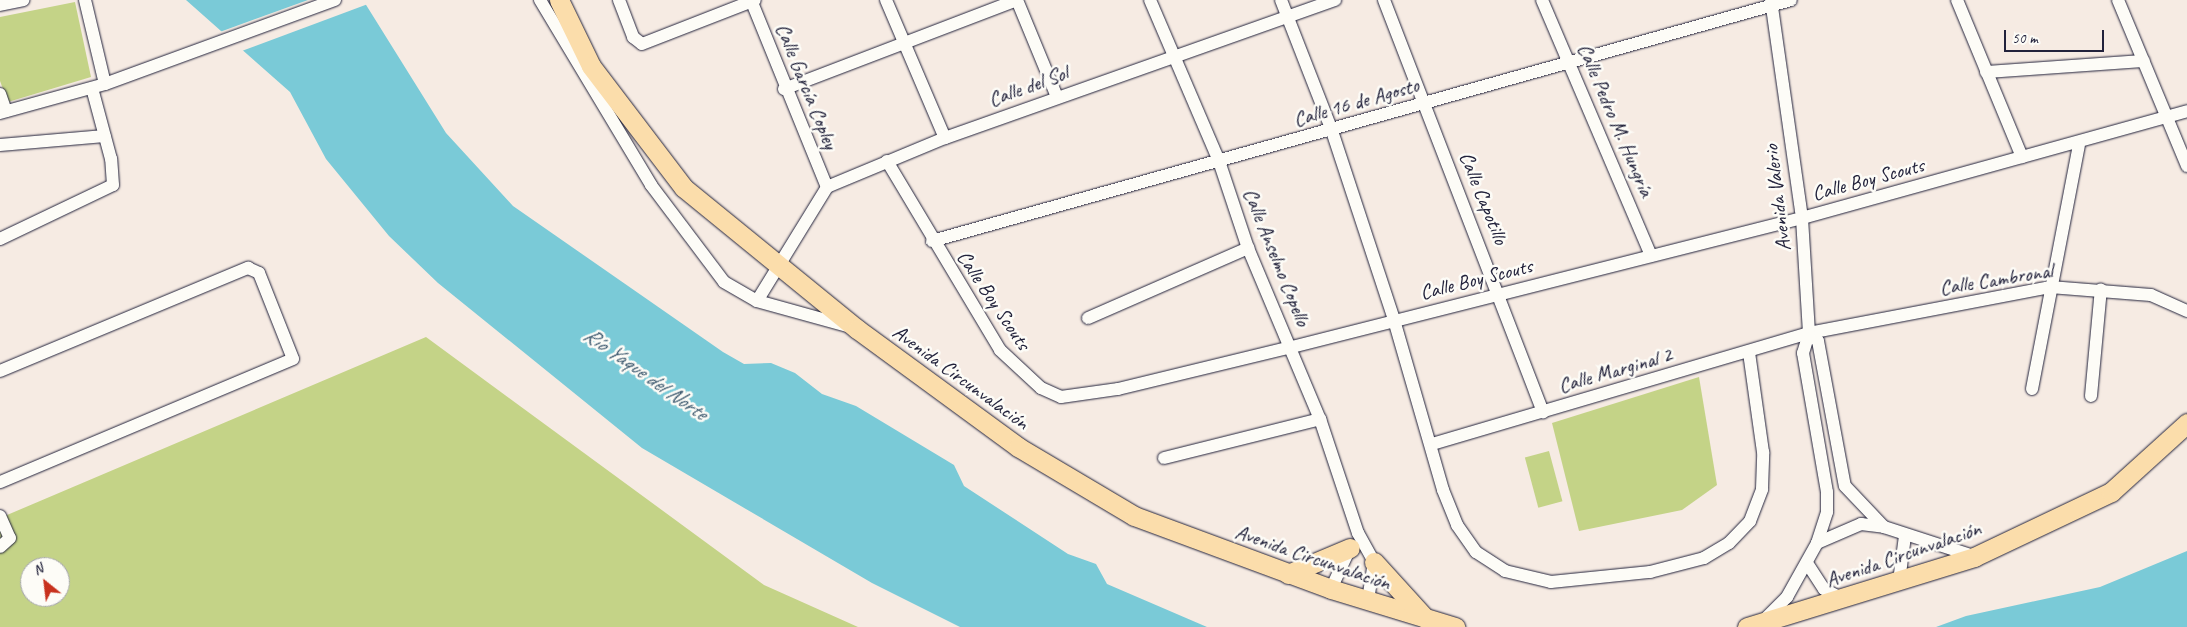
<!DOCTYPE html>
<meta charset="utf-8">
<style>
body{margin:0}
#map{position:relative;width:2187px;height:627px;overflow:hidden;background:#f6ebe3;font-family:Caveat,sans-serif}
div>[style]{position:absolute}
.green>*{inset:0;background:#c4d387;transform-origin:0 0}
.water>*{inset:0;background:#7acad7}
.pier>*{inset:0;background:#f6ebe3}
.roads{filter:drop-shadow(0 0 1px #22223b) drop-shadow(0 0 1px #22223b)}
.minor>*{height:12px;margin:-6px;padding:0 6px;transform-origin:6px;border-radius:6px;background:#fdfcf7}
.primary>*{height:19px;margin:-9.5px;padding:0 9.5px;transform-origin:9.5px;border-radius:9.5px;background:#fbddab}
span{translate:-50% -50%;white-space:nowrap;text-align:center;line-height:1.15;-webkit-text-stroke:5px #fdfcf7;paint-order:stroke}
.street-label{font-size:21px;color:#22223b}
.water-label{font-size:22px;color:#415d72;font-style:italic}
.north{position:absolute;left:20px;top:557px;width:50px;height:50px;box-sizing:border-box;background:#fdfcf7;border:1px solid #a5a5ac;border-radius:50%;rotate:331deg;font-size:14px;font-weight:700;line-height:20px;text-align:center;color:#22223b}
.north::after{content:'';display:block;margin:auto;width:18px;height:22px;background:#c8321e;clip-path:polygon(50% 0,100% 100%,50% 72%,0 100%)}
.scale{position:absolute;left:2004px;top:30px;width:100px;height:22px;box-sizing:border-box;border:2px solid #22223b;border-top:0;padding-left:6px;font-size:15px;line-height:18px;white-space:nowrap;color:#22223b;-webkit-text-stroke:4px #fdfcf7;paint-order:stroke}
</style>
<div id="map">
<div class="green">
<i style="clip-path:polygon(75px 2px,91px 77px,8px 102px,0 81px,0 17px)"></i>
<i style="clip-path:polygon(evenodd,426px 337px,764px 585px,858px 627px,0 627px,0 518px,426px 337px,30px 567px,60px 567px,60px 597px,30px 597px,30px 567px)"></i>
<i style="clip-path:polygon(1699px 377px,1717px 485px,1682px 510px,1579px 531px,1552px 423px)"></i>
<i style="left:1549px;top:451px;width:52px;height:25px;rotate:75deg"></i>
</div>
<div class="water">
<i style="clip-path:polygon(186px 0,363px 0,446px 133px,513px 206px,723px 352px,744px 364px,771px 363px,795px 373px,822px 394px,856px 406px,954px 465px,964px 486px,1068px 554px,1096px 564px,1107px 584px,1207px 627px,960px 627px,872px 583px,642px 448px,438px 283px,389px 236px,326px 159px,290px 92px)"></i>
<i style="clip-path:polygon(2187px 551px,2187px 627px,1936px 627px,1966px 616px,2100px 587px)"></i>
</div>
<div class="pier">
<i style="clip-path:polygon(308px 0,366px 0,368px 4px,239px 52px,217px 33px)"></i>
</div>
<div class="roads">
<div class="minor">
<i style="left:85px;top:0;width:86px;rotate:76.6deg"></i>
<i style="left:540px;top:0;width:216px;rotate:59deg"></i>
<i style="left:651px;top:185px;width:121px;rotate:53deg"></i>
<i style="left:724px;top:282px;width:38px;rotate:30deg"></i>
<i style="left:757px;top:301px;width:98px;rotate:15.5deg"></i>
<i style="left:619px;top:0;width:40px;rotate:69deg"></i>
<i style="left:633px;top:37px;width:11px;rotate:38deg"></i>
<i style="left:642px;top:44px;width:121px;rotate:-21.3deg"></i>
<i style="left:751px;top:0;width:202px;rotate:67.9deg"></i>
<i style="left:886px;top:0;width:150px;rotate:66.9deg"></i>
<i style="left:1017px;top:0;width:105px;rotate:67.6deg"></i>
<i style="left:1150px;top:0;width:175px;rotate:66.8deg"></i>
<i style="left:1219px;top:161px;width:92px;rotate:71.6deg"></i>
<i style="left:1248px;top:248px;width:186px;rotate:67.2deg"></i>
<i style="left:1320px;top:419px;width:120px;rotate:71.6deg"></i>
<i style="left:1358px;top:533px;width:33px;rotate:61deg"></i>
<i style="left:1374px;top:562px;width:38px;rotate:99deg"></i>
<i style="left:1281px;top:0;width:141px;rotate:68.7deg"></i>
<i style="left:1332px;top:131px;width:199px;rotate:71.8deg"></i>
<i style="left:1394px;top:320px;width:177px;rotate:73.9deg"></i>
<i style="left:1443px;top:490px;width:38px;rotate:68deg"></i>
<i style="left:1457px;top:525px;width:33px;rotate:55deg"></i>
<i style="left:1476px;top:552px;width:35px;rotate:33deg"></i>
<i style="left:1505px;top:571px;width:47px;rotate:13.4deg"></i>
<i style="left:1551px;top:582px;width:100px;rotate:-5.8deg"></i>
<i style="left:1650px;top:572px;width:56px;rotate:-14.5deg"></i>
<i style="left:1704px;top:558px;width:29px;rotate:-31deg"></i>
<i style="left:1729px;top:543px;width:30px;rotate:-46deg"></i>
<i style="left:1750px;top:521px;width:34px;rotate:-69deg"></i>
<i style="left:1762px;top:489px;width:37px;rotate:-88deg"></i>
<i style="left:1763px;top:452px;width:101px;rotate:-98deg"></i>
<i style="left:1384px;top:0;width:442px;rotate:68.9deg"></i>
<i style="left:1542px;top:0;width:278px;rotate:66.9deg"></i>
<i style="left:1957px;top:0;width:170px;rotate:67.5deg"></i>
<i style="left:2118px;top:0;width:180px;rotate:67.4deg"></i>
<i style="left:0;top:5px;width:24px;rotate:-12deg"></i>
<i style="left:1986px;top:72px;width:158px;rotate:-4deg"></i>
<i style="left:784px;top:89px;width:249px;rotate:-20.9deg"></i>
<i style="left:0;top:94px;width:18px;rotate:71deg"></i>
<i style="left:0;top:113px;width:109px;rotate:-15.4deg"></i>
<i style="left:105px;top:84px;width:245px;rotate:-20.1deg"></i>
<i style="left:0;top:145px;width:105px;rotate:-4.9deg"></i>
<i style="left:887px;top:161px;width:220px;rotate:59.1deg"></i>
<i style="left:1000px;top:350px;width:56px;rotate:42.8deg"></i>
<i style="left:1041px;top:388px;width:22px;rotate:24deg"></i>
<i style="left:1061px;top:397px;width:58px;rotate:-8deg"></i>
<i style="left:1118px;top:389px;width:179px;rotate:-13.6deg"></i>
<i style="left:1292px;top:347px;width:526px;rotate:-14.19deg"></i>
<i style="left:1802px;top:218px;width:400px;rotate:-15.5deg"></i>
<i style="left:0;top:239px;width:125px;rotate:-25.5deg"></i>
<i style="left:113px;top:185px;width:26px;rotate:-94deg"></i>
<i style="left:111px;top:159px;width:73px;rotate:-105deg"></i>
<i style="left:932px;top:241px;width:892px;rotate:-15.67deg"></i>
<i style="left:757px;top:301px;width:134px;rotate:-58.4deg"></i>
<i style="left:827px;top:187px;width:128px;rotate:-22.6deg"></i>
<i style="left:945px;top:138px;width:414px;rotate:-19.5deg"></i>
<i style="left:1088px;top:318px;width:175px;rotate:-23.6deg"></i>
<i style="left:1809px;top:333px;width:12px;rotate:42deg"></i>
<i style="left:1818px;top:341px;width:147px;rotate:79.5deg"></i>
<i style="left:1845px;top:486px;width:57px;rotate:46.4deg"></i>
<i style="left:1884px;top:527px;width:94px;rotate:18deg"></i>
<i style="left:0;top:371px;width:269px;rotate:-22.6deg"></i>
<i style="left:248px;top:268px;width:12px;rotate:24deg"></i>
<i style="left:259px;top:273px;width:92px;rotate:68.4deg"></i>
<i style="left:293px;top:359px;width:318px;rotate:157.2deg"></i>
<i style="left:2032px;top:389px;width:248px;rotate:-79.1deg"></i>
<i style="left:2091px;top:396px;width:107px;rotate:-84.7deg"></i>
<i style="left:1432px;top:444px;width:393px;rotate:-16.4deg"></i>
<i style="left:1809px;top:333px;width:245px;rotate:-10.8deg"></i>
<i style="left:2050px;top:287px;width:101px;rotate:4.5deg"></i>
<i style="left:2151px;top:295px;width:39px;rotate:24deg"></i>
<i style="left:1164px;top:458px;width:161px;rotate:-14deg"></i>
<i style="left:0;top:516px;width:24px;rotate:66deg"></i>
<i style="left:10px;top:538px;width:13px;rotate:138deg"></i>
<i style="left:1817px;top:543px;width:48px;rotate:-23.4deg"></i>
<i style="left:1861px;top:524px;width:23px;rotate:7deg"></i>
<i style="left:1807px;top:563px;width:31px;rotate:57deg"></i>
<i style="left:1824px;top:589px;width:21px;rotate:28deg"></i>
<i style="left:1899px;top:581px;width:45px;rotate:-82.4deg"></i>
<i style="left:1331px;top:589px;width:47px;rotate:-65.1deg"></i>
<i style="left:1764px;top:620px;width:33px;rotate:-45deg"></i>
<i style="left:1787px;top:597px;width:62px;rotate:-60.9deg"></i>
<i style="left:1817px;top:543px;width:33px;rotate:-72deg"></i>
<i style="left:1827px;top:512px;width:20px;rotate:-90deg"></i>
<i style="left:1827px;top:492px;width:141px;rotate:-99.8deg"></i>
<i style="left:1803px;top:353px;width:21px;rotate:-73deg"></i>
<i style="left:1809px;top:333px;width:115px;rotate:-93.5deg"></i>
<i style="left:1802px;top:218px;width:220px;rotate:-98.1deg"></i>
</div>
<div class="primary">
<i style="left:559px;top:0;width:73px;rotate:64.1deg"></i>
<i style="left:591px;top:66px;width:153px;rotate:52.7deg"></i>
<i style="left:684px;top:188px;width:223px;rotate:39.2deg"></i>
<i style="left:857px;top:329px;width:200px;rotate:36.2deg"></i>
<i style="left:1018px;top:447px;width:135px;rotate:30.7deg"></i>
<i style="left:1134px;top:516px;width:210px;rotate:20.3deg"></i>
<i style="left:1331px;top:589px;width:130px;rotate:17deg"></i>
<i style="left:1374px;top:562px;width:76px;rotate:47.7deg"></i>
<i style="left:1288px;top:574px;width:67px;rotate:-22.8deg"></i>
<i style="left:1747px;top:627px;width:238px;rotate:-17.1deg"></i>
<i style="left:1974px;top:557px;width:152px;rotate:-25.4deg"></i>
<i style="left:2111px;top:492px;width:103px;rotate:-42.2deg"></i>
</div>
</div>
<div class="street-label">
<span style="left:807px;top:86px;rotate:68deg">Calle García Copley</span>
<span style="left:1028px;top:86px;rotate:-20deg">Calle del Sol</span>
<span style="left:1356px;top:102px;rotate:-16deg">Calle 16 de Agosto</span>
<span style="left:1616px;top:120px;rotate:67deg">Calle Pedro M. Hungría</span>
<span style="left:1868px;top:179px;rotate:-15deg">Calle Boy Scouts</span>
<span style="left:1484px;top:198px;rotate:68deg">Calle Capotillo</span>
<span style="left:1777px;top:198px;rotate:-97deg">Avenida Valerio</span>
<span style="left:1277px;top:257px;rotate:68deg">Calle Anselmo Copello</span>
<span style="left:1476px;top:279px;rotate:-14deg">Calle Boy Scouts</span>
<span style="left:1996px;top:279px;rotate:-9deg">Calle Cambronal</span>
<span style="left:994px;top:300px;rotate:56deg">Calle Boy Scouts</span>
<span style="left:1615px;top:370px;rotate:-16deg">Calle Marginal 2</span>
<span style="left:961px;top:377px;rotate:36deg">Avenida Circunvalación</span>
<span style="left:1903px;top:554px;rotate:-19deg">Avenida Circunvalación</span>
<span style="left:1313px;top:557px;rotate:19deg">Avenida Circunvalación</span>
</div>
<div class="water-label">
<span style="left:645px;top:374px;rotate:35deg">Río Yaque del Norte</span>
</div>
<div class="north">N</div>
<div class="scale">50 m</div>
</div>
